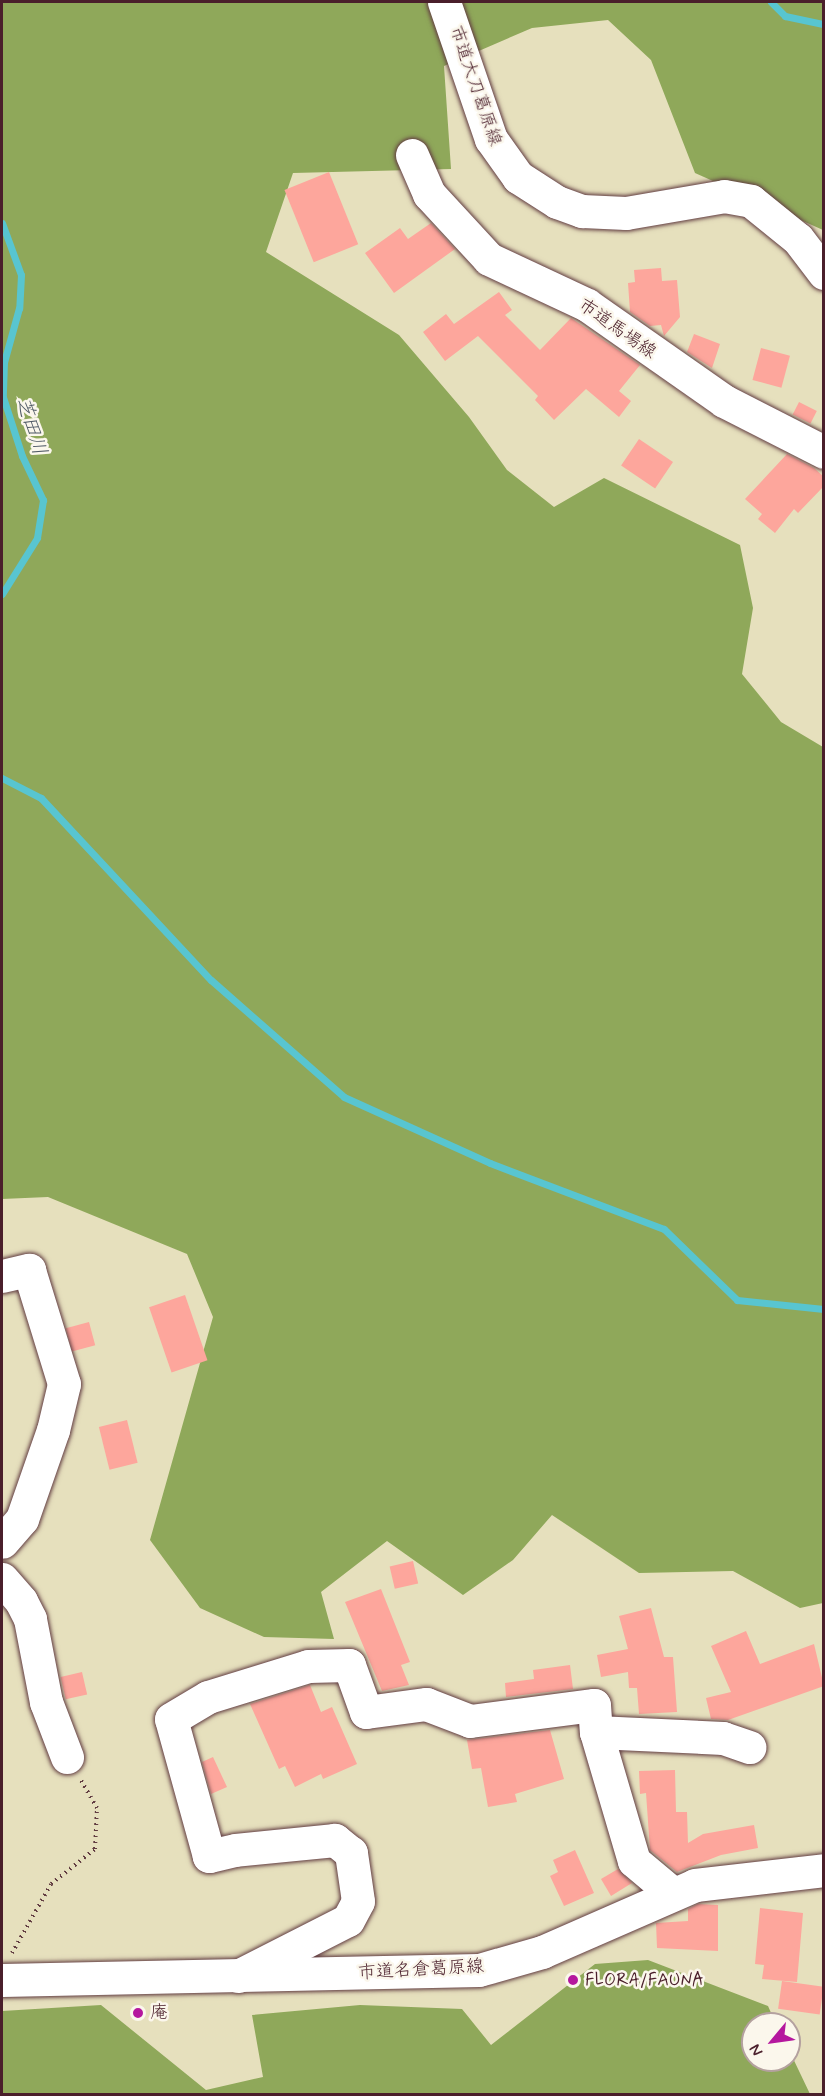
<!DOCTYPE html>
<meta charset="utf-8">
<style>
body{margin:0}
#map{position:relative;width:825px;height:2096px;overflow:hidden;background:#e6e0bd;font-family:Mynerve,"Klee One",sans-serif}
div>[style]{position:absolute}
.forest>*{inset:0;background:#8fa85a}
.stream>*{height:7px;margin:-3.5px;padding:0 3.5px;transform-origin:3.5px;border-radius:3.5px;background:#58c5d0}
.building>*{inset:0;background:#fda69c;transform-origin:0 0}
.path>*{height:4px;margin-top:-2px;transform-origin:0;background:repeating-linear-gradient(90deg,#613c41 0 1.5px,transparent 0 6px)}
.roads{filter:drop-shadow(0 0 2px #613c41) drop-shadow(0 0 2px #613c41)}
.minor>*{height:33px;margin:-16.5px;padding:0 16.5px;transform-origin:16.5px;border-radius:16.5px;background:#fff}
.dots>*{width:16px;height:16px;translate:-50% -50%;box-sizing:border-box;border:3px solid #fbf7ec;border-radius:50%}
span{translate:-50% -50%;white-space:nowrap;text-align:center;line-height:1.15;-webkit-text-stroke:5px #fbf7ec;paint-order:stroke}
.street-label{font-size:18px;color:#4a1f2b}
.poi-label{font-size:18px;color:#4a1f2b}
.left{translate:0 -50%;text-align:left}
.water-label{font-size:20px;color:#4f5965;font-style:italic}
.frame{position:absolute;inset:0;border:3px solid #4a1f2b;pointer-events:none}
.north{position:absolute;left:741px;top:2012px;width:60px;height:60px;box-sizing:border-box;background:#fbf7ec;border:2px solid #b4a19f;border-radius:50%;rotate:241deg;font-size:16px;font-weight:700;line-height:24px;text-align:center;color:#4a1f2b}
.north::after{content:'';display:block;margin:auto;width:21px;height:27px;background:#b5179e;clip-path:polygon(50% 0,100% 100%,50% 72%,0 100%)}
</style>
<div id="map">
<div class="forest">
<i style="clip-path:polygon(2px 2px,823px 2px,823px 230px,695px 173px,651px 60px,608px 20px,532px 28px,444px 66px,451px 169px,293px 173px,266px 252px,399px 335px,469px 417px,507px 470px,554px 507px,604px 478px,740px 545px,753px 608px,742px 674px,781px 722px,823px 747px,823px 1603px,800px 1608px,733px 1571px,639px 1573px,552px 1515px,513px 1560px,463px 1595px,387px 1541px,321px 1592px,334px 1639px,264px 1637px,200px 1608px,150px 1540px,213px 1317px,187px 1254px,48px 1197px,2px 1199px)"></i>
<i style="clip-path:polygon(648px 1960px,768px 2006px,776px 2024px,753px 2024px,753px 2060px,789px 2060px,789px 2050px,810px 2094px,2px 2094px,2px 2011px,101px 2005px,206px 2090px,263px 2077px,252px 2015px,360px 2005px,462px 2009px,491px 2045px,595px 1964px)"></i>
</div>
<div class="stream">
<i style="left:771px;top:2px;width:20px;rotate:45deg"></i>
<i style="left:785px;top:16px;width:40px;rotate:12deg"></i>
<i style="left:2px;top:223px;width:55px;rotate:69.9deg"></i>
<i style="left:21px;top:275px;width:33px;rotate:93deg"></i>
<i style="left:19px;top:308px;width:56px;rotate:105.5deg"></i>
<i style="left:4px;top:362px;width:35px;rotate:92deg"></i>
<i style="left:3px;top:397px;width:62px;rotate:72.1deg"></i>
<i style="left:22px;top:456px;width:49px;rotate:64.5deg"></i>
<i style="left:43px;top:500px;width:38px;rotate:99deg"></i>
<i style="left:37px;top:538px;width:66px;rotate:122deg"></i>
<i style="left:2px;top:778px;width:44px;rotate:27.1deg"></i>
<i style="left:41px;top:798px;width:249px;rotate:47deg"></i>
<i style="left:211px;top:980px;width:177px;rotate:41.3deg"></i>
<i style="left:344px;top:1097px;width:160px;rotate:24.3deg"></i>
<i style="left:490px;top:1163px;width:186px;rotate:20.8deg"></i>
<i style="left:664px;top:1229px;width:102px;rotate:44.2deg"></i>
<i style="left:737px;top:1300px;width:87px;rotate:5.9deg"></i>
</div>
<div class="building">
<i style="left:329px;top:172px;width:78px;height:48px;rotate:68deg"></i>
<i style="clip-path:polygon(431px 223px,455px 249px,394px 293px,365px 253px,400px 228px,408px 239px)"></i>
<i style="clip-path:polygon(661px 268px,662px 281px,677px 280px,680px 317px,664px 336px,661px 325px,650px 326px,630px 312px,628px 283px,635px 282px,634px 270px)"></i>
<i style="clip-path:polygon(499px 292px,512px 310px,505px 315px,540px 350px,571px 318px,640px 365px,619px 391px,631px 401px,619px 417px,586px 389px,554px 420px,535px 400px,538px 396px,478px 336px,445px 361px,423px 332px,446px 314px,454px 324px)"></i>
<i style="clip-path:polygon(694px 334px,720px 344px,712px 368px,687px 352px)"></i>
<i style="left:761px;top:348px;width:30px;height:33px;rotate:15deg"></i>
<i style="left:799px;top:402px;width:20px;height:14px;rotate:27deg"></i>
<i style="left:639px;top:439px;width:41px;height:32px;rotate:34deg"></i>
<i style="clip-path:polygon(787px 454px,814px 468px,824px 477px,824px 486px,798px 513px,794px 509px,775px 533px,758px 519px,762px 514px,745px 499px)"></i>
<i style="left:185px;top:1295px;width:69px;height:38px;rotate:71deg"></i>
<i style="left:89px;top:1322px;width:24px;height:24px;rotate:75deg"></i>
<i style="left:127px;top:1420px;width:44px;height:29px;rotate:76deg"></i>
<i style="left:413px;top:1561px;width:23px;height:24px;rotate:77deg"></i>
<i style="clip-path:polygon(381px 1589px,410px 1662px,401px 1665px,409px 1685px,382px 1691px,345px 1602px)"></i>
<i style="clip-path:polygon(651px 1608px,664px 1657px,673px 1657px,677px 1712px,639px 1714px,637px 1688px,629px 1688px,628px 1672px,601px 1677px,597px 1655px,628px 1649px,619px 1616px)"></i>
<i style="clip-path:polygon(746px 1631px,760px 1664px,814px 1644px,824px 1686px,728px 1720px,711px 1719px,706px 1698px,731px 1692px,711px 1646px)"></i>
<i style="clip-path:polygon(570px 1665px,573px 1689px,506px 1697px,505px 1683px,534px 1679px,533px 1670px)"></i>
<i style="left:82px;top:1672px;width:23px;height:22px;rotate:77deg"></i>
<i style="clip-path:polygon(310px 1685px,321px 1712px,332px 1707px,357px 1764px,323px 1779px,321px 1774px,295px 1787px,285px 1766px,279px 1769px,250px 1704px)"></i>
<i style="clip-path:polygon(550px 1730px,564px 1779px,515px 1794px,517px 1802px,488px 1807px,481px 1768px,472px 1769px,467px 1740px)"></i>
<i style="clip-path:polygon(213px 1757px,227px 1787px,211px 1794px,202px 1762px)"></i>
<i style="clip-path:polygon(675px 1770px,676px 1812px,687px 1812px,688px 1843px,703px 1834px,754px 1825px,758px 1848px,721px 1855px,677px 1872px,650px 1850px,646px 1793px,640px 1794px,639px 1771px)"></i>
<i style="clip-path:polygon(575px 1850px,594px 1893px,564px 1906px,550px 1876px,558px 1872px,553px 1860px)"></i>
<i style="clip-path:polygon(618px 1869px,632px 1883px,611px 1896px,601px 1879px)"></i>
<i style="clip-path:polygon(698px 1904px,718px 1905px,718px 1951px,657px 1948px,656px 1923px,688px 1921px,688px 1909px)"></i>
<i style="clip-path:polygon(760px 1908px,803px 1913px,797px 1982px,762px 1979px,764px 1965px,755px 1964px)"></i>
<i style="left:782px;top:1981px;width:42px;height:28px;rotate:8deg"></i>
</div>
<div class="path">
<i style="left:12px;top:1953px;width:79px;rotate:-60.5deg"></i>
<i style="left:51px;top:1884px;width:56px;rotate:-38.5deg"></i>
<i style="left:95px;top:1849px;width:41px;rotate:-87.2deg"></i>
<i style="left:97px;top:1808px;width:32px;rotate:-120deg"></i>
</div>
<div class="roads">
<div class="minor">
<i style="left:444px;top:2px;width:145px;rotate:71.1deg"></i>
<i style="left:491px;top:139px;width:47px;rotate:54.6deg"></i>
<i style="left:518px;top:177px;width:46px;rotate:32.7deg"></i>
<i style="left:557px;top:202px;width:27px;rotate:20deg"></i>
<i style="left:582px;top:211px;width:44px;rotate:2.6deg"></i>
<i style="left:626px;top:213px;width:99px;rotate:-9.8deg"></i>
<i style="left:724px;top:196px;width:27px;rotate:10deg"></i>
<i style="left:751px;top:201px;width:60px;rotate:39deg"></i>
<i style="left:798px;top:239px;width:43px;rotate:52.6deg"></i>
<i style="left:412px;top:155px;width:43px;rotate:66.4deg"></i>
<i style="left:429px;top:194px;width:88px;rotate:47.3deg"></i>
<i style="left:489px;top:259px;width:108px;rotate:25.1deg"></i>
<i style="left:587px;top:305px;width:167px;rotate:35deg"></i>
<i style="left:724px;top:401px;width:112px;rotate:27deg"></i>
<i style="left:2px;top:1276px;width:28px;rotate:-13deg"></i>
<i style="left:29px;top:1270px;width:119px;rotate:72.9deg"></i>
<i style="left:64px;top:1384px;width:47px;rotate:103.4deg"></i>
<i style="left:53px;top:1430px;width:94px;rotate:109.2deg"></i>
<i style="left:22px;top:1519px;width:30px;rotate:131deg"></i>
<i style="left:2px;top:1579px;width:29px;rotate:49deg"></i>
<i style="left:21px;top:1601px;width:20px;rotate:63deg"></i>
<i style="left:30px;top:1619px;width:85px;rotate:79.1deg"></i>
<i style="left:46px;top:1702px;width:59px;rotate:69.1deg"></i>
<i style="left:596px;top:1732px;width:134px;rotate:73.6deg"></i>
<i style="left:634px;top:1861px;width:50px;rotate:40.1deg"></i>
<i style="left:238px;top:1976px;width:123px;rotate:-27deg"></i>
<i style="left:348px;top:1920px;width:21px;rotate:-62deg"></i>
<i style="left:358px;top:1901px;width:49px;rotate:-98.3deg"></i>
<i style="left:351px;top:1853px;width:21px;rotate:-141deg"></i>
<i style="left:335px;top:1840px;width:100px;rotate:174.3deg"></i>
<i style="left:235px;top:1850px;width:27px;rotate:167deg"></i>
<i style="left:209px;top:1856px;width:142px;rotate:-105.5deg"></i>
<i style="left:171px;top:1719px;width:43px;rotate:-30.7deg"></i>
<i style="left:208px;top:1697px;width:105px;rotate:-17.2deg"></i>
<i style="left:308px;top:1666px;width:41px;rotate:-1.4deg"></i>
<i style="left:349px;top:1665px;width:50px;rotate:70.1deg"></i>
<i style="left:366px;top:1712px;width:61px;rotate:-7.6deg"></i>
<i style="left:426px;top:1704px;width:47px;rotate:21.1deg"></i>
<i style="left:470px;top:1721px;width:125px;rotate:-7.4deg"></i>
<i style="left:594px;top:1705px;width:27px;rotate:86deg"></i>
<i style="left:596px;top:1732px;width:127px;rotate:2.7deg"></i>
<i style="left:723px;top:1738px;width:28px;rotate:19deg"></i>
<i style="left:2px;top:1980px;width:477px;rotate:-1.2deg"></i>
<i style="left:479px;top:1970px;width:66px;rotate:-15.9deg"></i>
<i style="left:542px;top:1952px;width:167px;rotate:-23.6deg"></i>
<i style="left:695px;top:1885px;width:130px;rotate:-6.6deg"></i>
</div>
</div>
<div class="dots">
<i style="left:573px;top:1980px;background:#b5179e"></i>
<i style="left:138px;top:2013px;background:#b5179e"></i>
</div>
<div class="street-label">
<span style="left:475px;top:86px;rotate:71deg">市道大刀葛原線</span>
<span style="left:617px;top:329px;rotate:35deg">市道馬場線</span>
<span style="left:421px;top:1970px;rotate:-3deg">市道名倉葛原線</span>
</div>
<div class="poi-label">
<span class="left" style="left:585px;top:1980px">FLORA/FAUNA</span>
<span class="left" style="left:150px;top:2013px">庵</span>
</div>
<div class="water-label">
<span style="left:31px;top:426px;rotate:72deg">芝田川</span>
</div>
<div class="frame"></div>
<div class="north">N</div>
</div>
